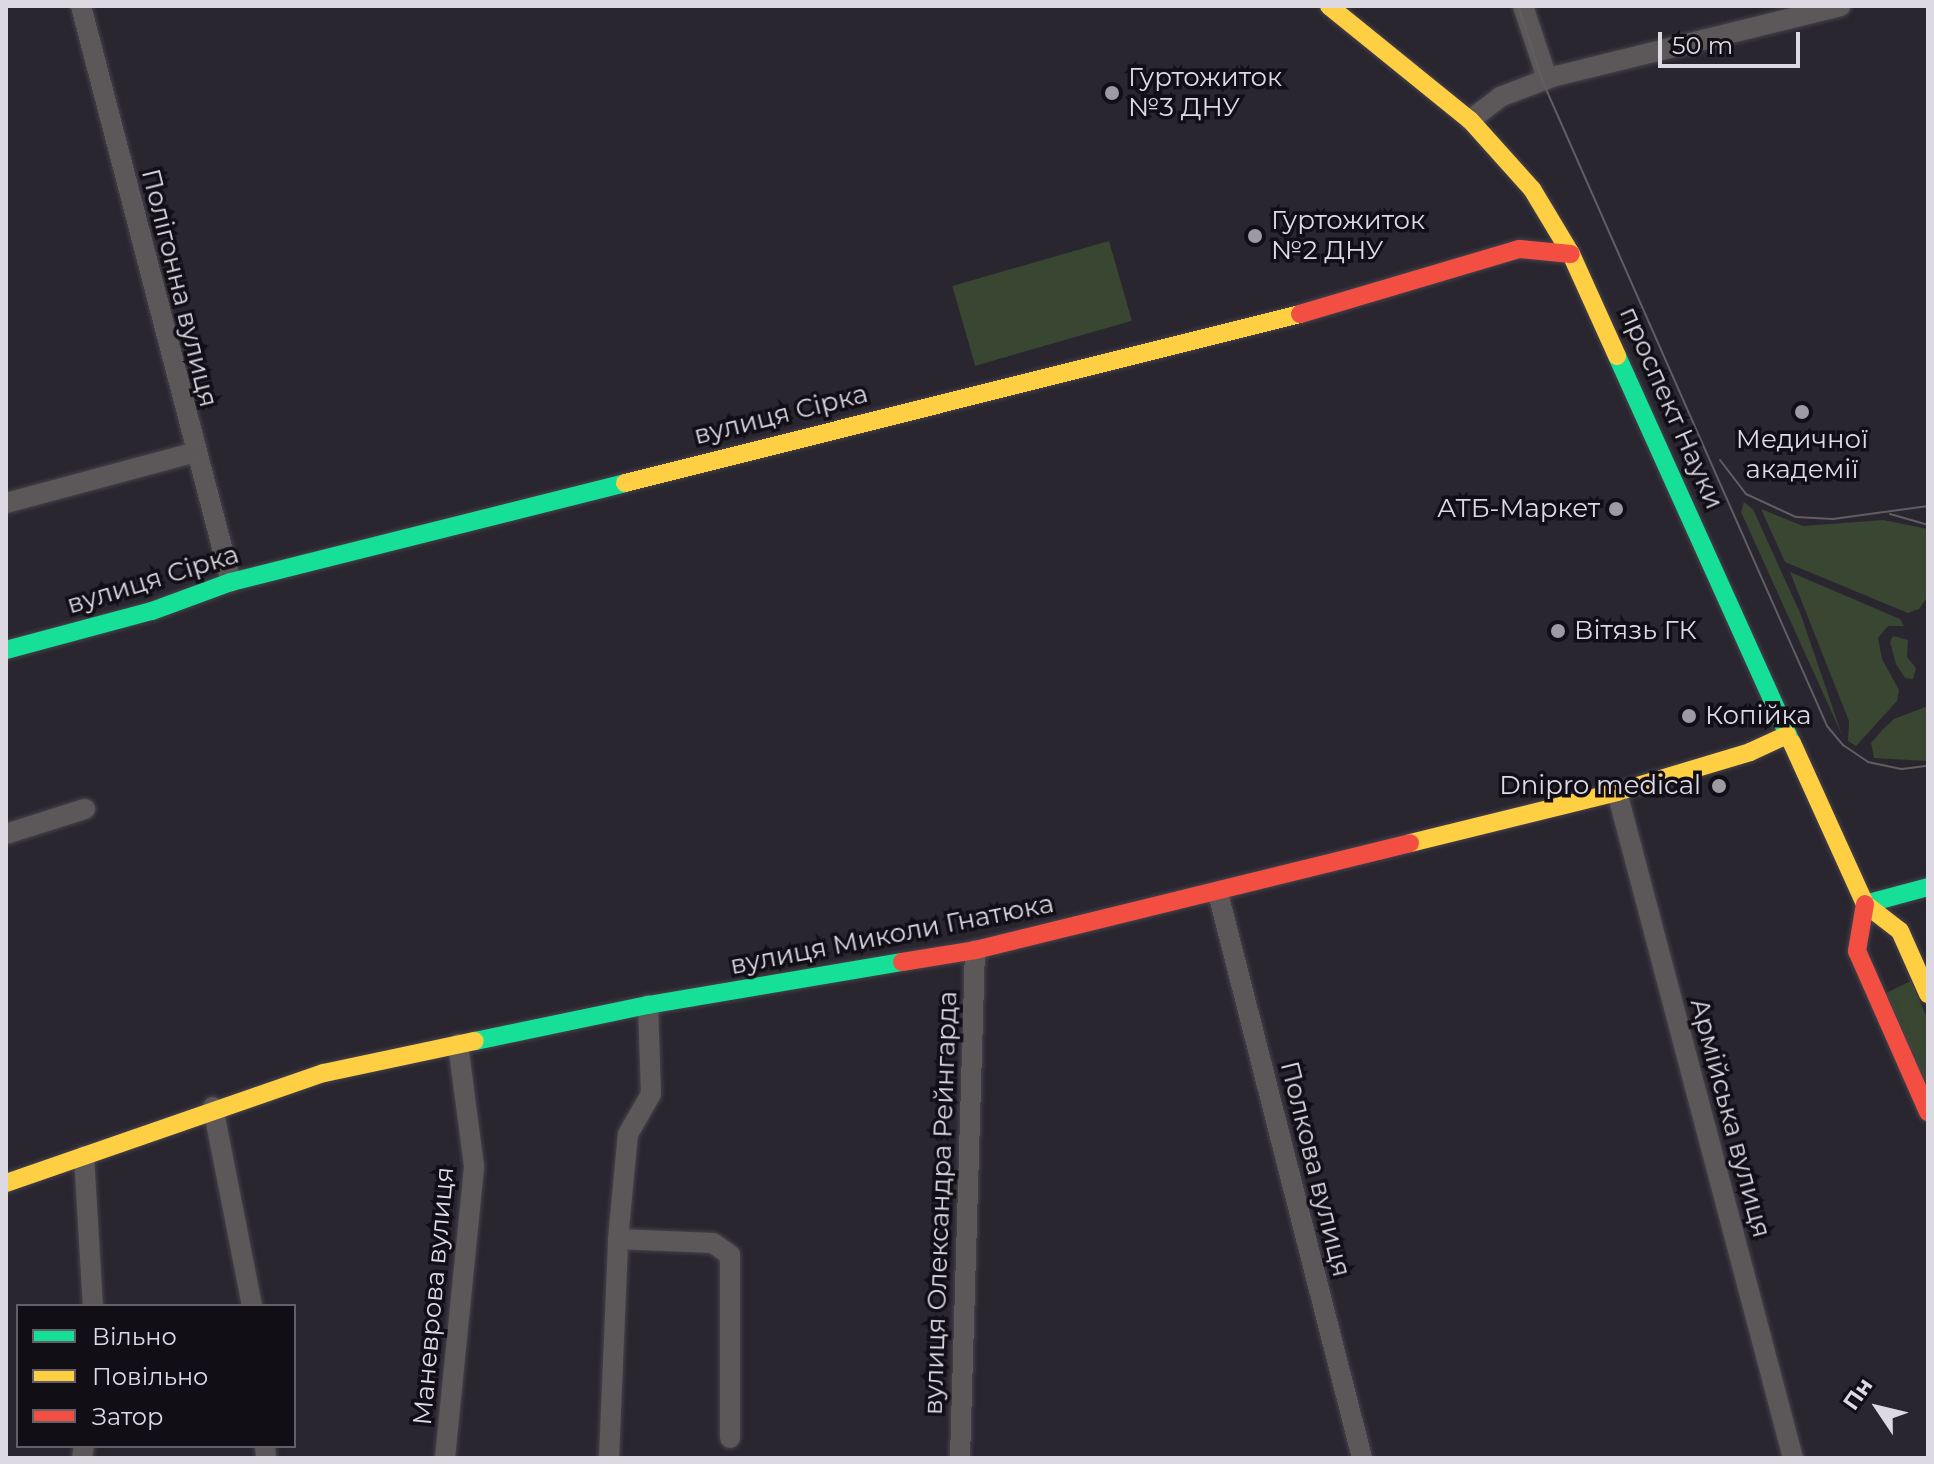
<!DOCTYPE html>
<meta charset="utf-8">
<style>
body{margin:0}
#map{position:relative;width:1934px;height:1464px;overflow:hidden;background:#2a2630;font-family:Montserrat,sans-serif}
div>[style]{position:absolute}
.green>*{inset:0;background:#394631;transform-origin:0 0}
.roads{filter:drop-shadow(0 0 2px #46434c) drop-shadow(0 0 2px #46434c)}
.street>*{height:20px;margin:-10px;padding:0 10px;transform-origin:10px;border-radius:10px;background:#5c585a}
.fast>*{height:18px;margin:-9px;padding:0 9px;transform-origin:9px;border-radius:9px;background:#16e098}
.slow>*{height:18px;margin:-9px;padding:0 9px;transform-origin:9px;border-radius:9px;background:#ffcf43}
.jam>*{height:18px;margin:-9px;padding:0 9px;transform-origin:9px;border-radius:9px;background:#f24e42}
.tram>*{height:2px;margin:-1px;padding:0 1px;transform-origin:1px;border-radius:1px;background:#605d63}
.dots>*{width:22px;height:22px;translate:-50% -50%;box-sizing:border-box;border:4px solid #110e15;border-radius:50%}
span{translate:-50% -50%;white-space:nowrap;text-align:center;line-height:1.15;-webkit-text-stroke:7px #110e15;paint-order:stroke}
.poi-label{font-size:26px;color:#dcd9e3}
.left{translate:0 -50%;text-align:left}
.right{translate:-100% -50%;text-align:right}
.street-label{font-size:26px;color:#dcd9e3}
.frame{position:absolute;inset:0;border:8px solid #dcd9e3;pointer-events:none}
.legend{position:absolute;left:16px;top:1304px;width:280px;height:144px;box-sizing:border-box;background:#110e15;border:2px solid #625f67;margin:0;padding:10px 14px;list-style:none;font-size:24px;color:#dcd9e3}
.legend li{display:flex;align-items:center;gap:16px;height:40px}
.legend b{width:40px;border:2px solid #625f67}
.north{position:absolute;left:1838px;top:1368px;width:80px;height:80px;-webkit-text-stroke:6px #110e15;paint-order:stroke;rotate:305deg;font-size:22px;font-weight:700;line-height:32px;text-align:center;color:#dcd9e3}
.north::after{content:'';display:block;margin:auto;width:28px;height:36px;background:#dcd9e3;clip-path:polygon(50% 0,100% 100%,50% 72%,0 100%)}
.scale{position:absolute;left:1658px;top:32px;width:142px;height:36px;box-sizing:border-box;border:4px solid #dcd9e3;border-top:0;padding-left:10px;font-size:24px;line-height:28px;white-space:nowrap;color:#dcd9e3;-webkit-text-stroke:6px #110e15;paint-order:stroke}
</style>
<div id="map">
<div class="green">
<i style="left:1109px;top:241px;width:83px;height:163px;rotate:74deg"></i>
<i style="clip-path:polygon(1744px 502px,1753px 509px,1801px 615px,1842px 735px,1741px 512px)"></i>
<i style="clip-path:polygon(1761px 509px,1803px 526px,1883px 520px,1928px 529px,1928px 596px,1919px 609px,1908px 613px,1785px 562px)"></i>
<i style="clip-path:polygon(1790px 572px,1900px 619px,1904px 626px,1888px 626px,1878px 638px,1882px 659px,1899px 690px,1897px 701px,1856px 746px,1848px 741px,1849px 721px)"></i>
<i style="clip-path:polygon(1893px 636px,1908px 640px,1907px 657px,1916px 668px,1913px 679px,1905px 678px,1896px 664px,1890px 642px)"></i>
<i style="clip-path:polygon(1928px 706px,1928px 761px,1874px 758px,1871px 743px,1883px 729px,1894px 719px)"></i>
<i style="clip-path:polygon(1911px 981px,1928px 1020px,1928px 1089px,1886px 993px)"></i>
</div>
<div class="roads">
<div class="street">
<i style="left:81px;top:6px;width:595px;rotate:75.4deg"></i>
<i style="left:1523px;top:6px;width:76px;rotate:71.6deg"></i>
<i style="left:1470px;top:120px;width:38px;rotate:-37deg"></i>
<i style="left:1500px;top:97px;width:56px;rotate:-21deg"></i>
<i style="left:1552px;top:77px;width:297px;rotate:-13.8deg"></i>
<i style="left:6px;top:503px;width:194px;rotate:-15deg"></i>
<i style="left:1617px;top:792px;width:689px;rotate:75.2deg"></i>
<i style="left:6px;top:834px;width:83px;rotate:-17.6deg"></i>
<i style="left:1218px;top:893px;width:583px;rotate:75.7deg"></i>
<i style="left:213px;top:1107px;width:203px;rotate:78.9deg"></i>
<i style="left:84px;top:1156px;width:150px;rotate:86.6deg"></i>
<i style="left:618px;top:1239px;width:95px;rotate:2.4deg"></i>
<i style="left:713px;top:1243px;width:21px;rotate:35deg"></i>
<i style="left:730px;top:1255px;width:183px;rotate:90deg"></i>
<i style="left:265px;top:1446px;width:12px;rotate:85deg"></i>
<i style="left:82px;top:1458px;width:12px;rotate:-81deg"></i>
<i style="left:445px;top:1458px;width:293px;rotate:-84.3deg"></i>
<i style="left:474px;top:1166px;width:123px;rotate:-97.5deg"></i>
<i style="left:609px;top:1458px;width:219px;rotate:-87.6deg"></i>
<i style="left:618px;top:1239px;width:105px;rotate:-84.6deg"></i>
<i style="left:628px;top:1134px;width:46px;rotate:-60.1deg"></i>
<i style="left:651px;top:1094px;width:89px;rotate:-91.9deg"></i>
<i style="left:960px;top:1458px;width:508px;rotate:-88.31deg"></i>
</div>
<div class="fast">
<i style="left:1617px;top:356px;width:425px;rotate:65.7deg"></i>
<i style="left:6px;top:650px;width:151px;rotate:-15deg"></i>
<i style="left:152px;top:611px;width:84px;rotate:-20.2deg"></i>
<i style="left:231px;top:582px;width:406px;rotate:-14.1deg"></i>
<i style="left:1865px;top:904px;width:65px;rotate:-15.1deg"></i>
<i style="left:475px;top:1041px;width:177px;rotate:-11.8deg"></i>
<i style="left:648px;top:1005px;width:258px;rotate:-9.6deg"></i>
</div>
<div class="slow">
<i style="left:1329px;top:6px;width:181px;rotate:39deg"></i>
<i style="left:1470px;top:120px;width:93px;rotate:48.1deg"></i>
<i style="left:1532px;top:189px;width:76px;rotate:59deg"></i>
<i style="left:1571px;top:254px;width:112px;rotate:65.7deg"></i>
<i style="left:625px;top:483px;width:696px;rotate:-14.06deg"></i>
<i style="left:1792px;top:743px;width:177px;rotate:65.6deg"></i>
<i style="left:1865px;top:904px;width:44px;rotate:37.6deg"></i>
<i style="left:1900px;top:931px;width:69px;rotate:66deg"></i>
<i style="left:1410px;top:843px;width:213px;rotate:-13.8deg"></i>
<i style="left:1617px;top:792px;width:139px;rotate:-16.7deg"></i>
<i style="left:1750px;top:752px;width:41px;rotate:-24.7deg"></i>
<i style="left:6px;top:1183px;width:336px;rotate:-19.1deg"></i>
<i style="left:324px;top:1073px;width:154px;rotate:-12deg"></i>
</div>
<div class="jam">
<i style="left:1300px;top:314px;width:229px;rotate:-16.5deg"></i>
<i style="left:1520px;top:249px;width:51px;rotate:5.6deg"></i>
<i style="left:1865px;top:904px;width:48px;rotate:99.7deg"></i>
<i style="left:1857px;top:951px;width:176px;rotate:66.2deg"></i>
<i style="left:902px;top:962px;width:74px;rotate:-9.3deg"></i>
<i style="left:975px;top:950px;width:448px;rotate:-13.8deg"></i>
</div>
</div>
<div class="tram">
<i style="left:1518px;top:6px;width:78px;rotate:72deg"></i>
<i style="left:1542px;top:80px;width:706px;rotate:66.19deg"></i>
<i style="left:1827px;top:726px;width:25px;rotate:50deg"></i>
<i style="left:1843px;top:745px;width:30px;rotate:34deg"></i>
<i style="left:1868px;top:762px;width:35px;rotate:12deg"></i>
<i style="left:1902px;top:769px;width:26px;rotate:-7deg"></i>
<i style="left:1720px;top:460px;width:43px;rotate:52.6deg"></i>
<i style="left:1746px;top:494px;width:55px;rotate:24.7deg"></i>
<i style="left:1796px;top:517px;width:37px;rotate:3deg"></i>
<i style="left:1833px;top:519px;width:96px;rotate:-7.8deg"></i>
<i style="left:1890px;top:514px;width:40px;rotate:16deg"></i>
</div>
<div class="dots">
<i style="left:1112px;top:93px;background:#9e9aa4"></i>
<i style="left:1255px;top:236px;background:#9e9aa4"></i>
<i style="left:1802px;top:412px;background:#9e9aa4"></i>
<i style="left:1616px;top:509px;background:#9e9aa4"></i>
<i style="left:1558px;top:631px;background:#9e9aa4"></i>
<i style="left:1689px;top:716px;background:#9e9aa4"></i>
<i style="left:1719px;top:786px;background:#9e9aa4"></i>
</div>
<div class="poi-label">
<span class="left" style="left:1128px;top:93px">Гуртожиток<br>№3 ДНУ</span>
<span class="left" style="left:1271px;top:236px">Гуртожиток<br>№2 ДНУ</span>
<span style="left:1802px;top:455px">Медичної<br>академії</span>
<span class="right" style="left:1600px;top:509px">АТБ-Маркет</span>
<span class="left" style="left:1574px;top:631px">Вітязь ГК</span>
<span class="left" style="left:1705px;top:716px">Копійка</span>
<span class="right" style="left:1701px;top:786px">Dnipro medical</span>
</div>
<div class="street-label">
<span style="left:179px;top:288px;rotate:76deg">Полігонна вулиця</span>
<span style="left:1671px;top:408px;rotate:66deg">проспект Науки</span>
<span style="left:781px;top:415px;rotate:-14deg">вулиця Сірка</span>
<span style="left:153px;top:580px;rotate:-17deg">вулиця Сірка</span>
<span style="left:892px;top:935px;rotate:-11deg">вулиця Миколи Гнатюка</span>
<span style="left:1730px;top:1118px;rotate:75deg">Армійська вулиця</span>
<span style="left:1315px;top:1169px;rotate:76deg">Полкова вулиця</span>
<span style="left:941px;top:1203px;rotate:-88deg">вулиця Олександра Рейнгарда</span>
<span style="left:434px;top:1296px;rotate:-85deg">Маневрова вулиця</span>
</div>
<div class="frame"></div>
<ul class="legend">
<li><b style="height:10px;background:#16e098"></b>Вільно</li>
<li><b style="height:10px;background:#ffcf43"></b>Повільно</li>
<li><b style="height:10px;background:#f24e42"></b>Затор</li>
</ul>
<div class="north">Пн</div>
<div class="scale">50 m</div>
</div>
